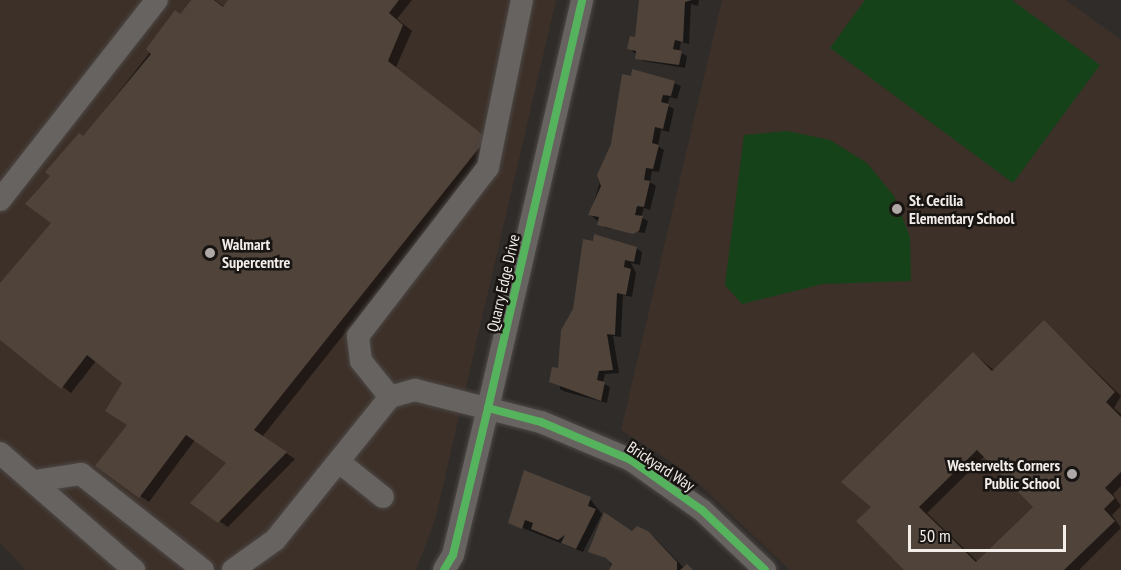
<!DOCTYPE html>
<style>
body{margin:0}
#map{position:relative;width:1121px;height:570px;overflow:hidden;background:#302c2a;font-family:"PT Sans Narrow",sans-serif}
div>[style]{position:absolute}
.built>*{inset:0;background:#3d3028}
.green>*{inset:0;background:#154218}
.shadow>*{inset:0;background:#0007}
.building>*{inset:0;background:#4f433a}
.roads{filter:drop-shadow(0 0 2px #4c4846) drop-shadow(0 0 2px #4c4846)}
.minor>*{height:22px;margin:-11px;padding:0 11px;transform-origin:11px;border-radius:11px;background:#676361}
.cycleway>*{height:8px;margin:-4px;padding:0 4px;transform-origin:4px;border-radius:4px;background:#56b35d}
.dots>*{width:16px;height:16px;translate:-50% -50%;box-sizing:border-box;border:3px solid #181412;border-radius:50%}
span{translate:-50% -50%;white-space:nowrap;text-align:center;line-height:1.15;-webkit-text-stroke:5px #181412;paint-order:stroke}
.poi-label{font-size:16px;color:#f2ede9;font-weight:700}
.left{translate:0 -50%;text-align:left}
.right{translate:-100% -50%;text-align:right}
.street-label{font-size:16px;color:#f2ede9}
.scale{position:absolute;left:908px;top:525px;width:158px;height:27px;box-sizing:border-box;border:3px solid #f2ede9;border-top:0;padding-left:8px;font-size:18px;line-height:21px;white-space:nowrap;color:#f2ede9;-webkit-text-stroke:4px #181412;paint-order:stroke}
</style>
<div id="map">
<div class="built">
<i style="clip-path:polygon(0 0,556px 0,435px 520px,416px 570px,26px 570px,0 543px)"></i>
<i style="clip-path:polygon(722px 0,1066px 0,1121px 40px,1121px 570px,790px 570px,684px 470px,621px 430px)"></i>
</div>
<div class="green">
<i style="clip-path:polygon(865px 0,1012px 0,1100px 65px,1013px 183px,830px 48px)"></i>
<i style="clip-path:polygon(787px 131px,830px 140px,867px 163px,894px 196px,910px 237px,911px 281px,823px 284px,742px 304px,725px 285px,744px 135px)"></i>
</div>
<div class="shadow">
<i style="clip-path:polygon(191px 0,215px 0,224px 7px,230px 0,412px 0,397px 19px,412px 31px,396px 67px,495px 145px,262px 437px,295px 459px,228px 527px,219px 521px,228px 463px,195px 440px,149px 502px,97px 466px,129px 425px,124px 383px,96px 361px,71px 393px,0 338px,0 285px,53px 222px,53px 176px)"></i>
<i style="clip-path:polygon(644px 0,699px 0,698px 6px,691px 4px,689px 44px,681px 42px,679px 52px,687px 56px,685px 68px,643px 61px,629px 48px,637px 39px)"></i>
<i style="clip-path:polygon(674px 83px,681px 86px,677px 99px,670px 97px,667px 105px,674px 109px,669px 132px,661px 130px,658px 146px,664px 150px,659px 172px,652px 171px,650px 182px,656px 186px,650px 210px,644px 208px,641px 217px,648px 221px,645px 233px,605px 228px,590px 214px,612px 144px)"></i>
<i style="clip-path:polygon(636px 248px,642px 252px,640px 265px,631px 263px,636px 273px,632px 297px,623px 295px,621px 337px,613px 336px,619px 373px,605px 374px,603px 383px,610px 387px,607px 403px,566px 392px,560px 389px,559px 370px,575px 310px)"></i>
<i style="clip-path:polygon(evenodd,1045px 322px,1121px 396px,1114px 408px,1121px 414px,1121px 486px,1113px 494px,1121px 506px,1112px 515px,1121px 528px,1079px 570px,906px 570px,873px 506px,974px 354px,995px 371px,1045px 322px,985px 456px,1035px 507px,978px 562px,927px 513px,985px 456px)"></i>
<i style="clip-path:polygon(590px 499px,602px 514px,583px 552px,510px 523px)"></i>
<i style="clip-path:polygon(605px 513px,633px 532px,654px 537px,684px 568px,694px 570px,612px 570px,609px 559px,590px 551px)"></i>
</div>
<div class="building">
<i style="clip-path:polygon(191px 0,214px 0,223px 7px,228px 0,399px 0,389px 13px,403px 25px,388px 61px,487px 138px,254px 430px,287px 452px,218px 523px,190px 503px,226px 463px,186px 435px,139px 498px,95px 466px,127px 425px,105px 411px,122px 383px,87px 355px,61px 389px,0 340px,0 283px,51px 223px,25px 204px,50px 176px,45px 172px,79px 133px,83px 136px,151px 54px,146px 49px,175px 10px,180px 14px)"></i>
<i style="clip-path:polygon(639px 0,692px 0,685px 2px,683px 42px,675px 40px,673px 49px,682px 51px,679px 65px,635px 59px,636px 51px,627px 49px,630px 36px,635px 37px)"></i>
<i style="clip-path:polygon(632px 69px,675px 81px,671px 96px,663px 95px,661px 102px,669px 104px,663px 129px,655px 127px,652px 143px,659px 145px,653px 169px,646px 168px,644px 180px,650px 181px,644px 207px,637px 206px,635px 215px,643px 216px,639px 231px,633px 234px,597px 225px,599px 217px,588px 215px,601px 186px,597px 175px,611px 144px,622px 74px,631px 76px)"></i>
<i style="clip-path:polygon(594px 234px,637px 247px,634px 262px,625px 260px,624px 267px,631px 269px,626px 295px,617px 293px,615px 335px,607px 334px,613px 370px,599px 371px,597px 380px,605px 382px,601px 401px,549px 382px,552px 367px,558px 368px,561px 330px,573px 309px,583px 239px,593px 241px)"></i>
<i style="clip-path:polygon(evenodd,1044px 320px,1115px 392px,1106px 402px,1121px 417px,1121px 472px,1105px 488px,1115px 498px,1104px 509px,1115px 521px,1064px 570px,904px 570px,856px 521px,871px 507px,841px 482px,973px 352px,992px 371px,1044px 320px,977px 450px,1033px 507px,976px 562px,919px 507px,977px 450px)"></i>
<i style="clip-path:polygon(524px 470px,591px 497px,588px 506px,596px 509px,576px 549px,561px 543px,565px 535px,558px 540px,531px 529px,533px 523px,525px 520px,522px 529px,508px 523px)"></i>
<i style="clip-path:polygon(604px 512px,632px 531px,637px 526px,648px 531px,677px 562px,677px 570px,609px 570px,612px 564px,606px 558px,588px 552px)"></i>
<i style="clip-path:polygon(687px 564px,693px 570px,680px 570px)"></i>
</div>
<div class="roads">
<div class="minor">
<i style="left:0;top:200px;width:254px;rotate:-51.9deg"></i>
<i style="left:390px;top:397px;width:46px;rotate:-128.9deg"></i>
<i style="left:361px;top:361px;width:25px;rotate:-97deg"></i>
<i style="left:358px;top:336px;width:213px;rotate:-52.4deg"></i>
<i style="left:488px;top:167px;width:170px;rotate:-78.5deg"></i>
<i style="left:0;top:453px;width:178px;rotate:41.1deg"></i>
<i style="left:339px;top:462px;width:56px;rotate:38.5deg"></i>
<i style="left:35px;top:481px;width:47px;rotate:-8.7deg"></i>
<i style="left:81px;top:474px;width:155px;rotate:38.2deg"></i>
<i style="left:233px;top:570px;width:52px;rotate:-35.5deg"></i>
<i style="left:275px;top:540px;width:184px;rotate:-51.2deg"></i>
<i style="left:390px;top:397px;width:26px;rotate:-16deg"></i>
<i style="left:415px;top:390px;width:130px;rotate:14.3deg"></i>
<i style="left:541px;top:422px;width:98px;rotate:22.9deg"></i>
<i style="left:631px;top:460px;width:87px;rotate:35.2deg"></i>
<i style="left:702px;top:510px;width:87px;rotate:43.6deg"></i>
<i style="left:444px;top:570px;width:17px;rotate:-59deg"></i>
<i style="left:453px;top:555px;width:151px;rotate:-76.6deg"></i>
<i style="left:488px;top:408px;width:419px;rotate:-77deg"></i>
</div>
</div>
<div class="cycleway">
<i style="left:488px;top:408px;width:55px;rotate:14.8deg"></i>
<i style="left:541px;top:422px;width:98px;rotate:22.9deg"></i>
<i style="left:631px;top:460px;width:87px;rotate:35.2deg"></i>
<i style="left:702px;top:510px;width:87px;rotate:43.6deg"></i>
<i style="left:444px;top:570px;width:17px;rotate:-59deg"></i>
<i style="left:453px;top:555px;width:151px;rotate:-76.6deg"></i>
<i style="left:488px;top:408px;width:419px;rotate:-77deg"></i>
</div>
<div class="dots">
<i style="left:897px;top:209px;background:#aea9a6"></i>
<i style="left:210px;top:253px;background:#aea9a6"></i>
<i style="left:1072px;top:474px;background:#aea9a6"></i>
</div>
<div class="poi-label">
<span class="left" style="left:909px;top:209px">St. Cecilia<br>Elementary School</span>
<span class="left" style="left:222px;top:253px">Walmart<br>Supercentre</span>
<span class="right" style="left:1060px;top:474px">Westervelts Corners<br>Public School</span>
</div>
<div class="street-label">
<span style="left:503px;top:283px;rotate:-77deg">Quarry Edge Drive</span>
<span style="left:661px;top:466px;rotate:33deg">Brickyard Way</span>
</div>
<div class="scale">50 m</div>
</div>
